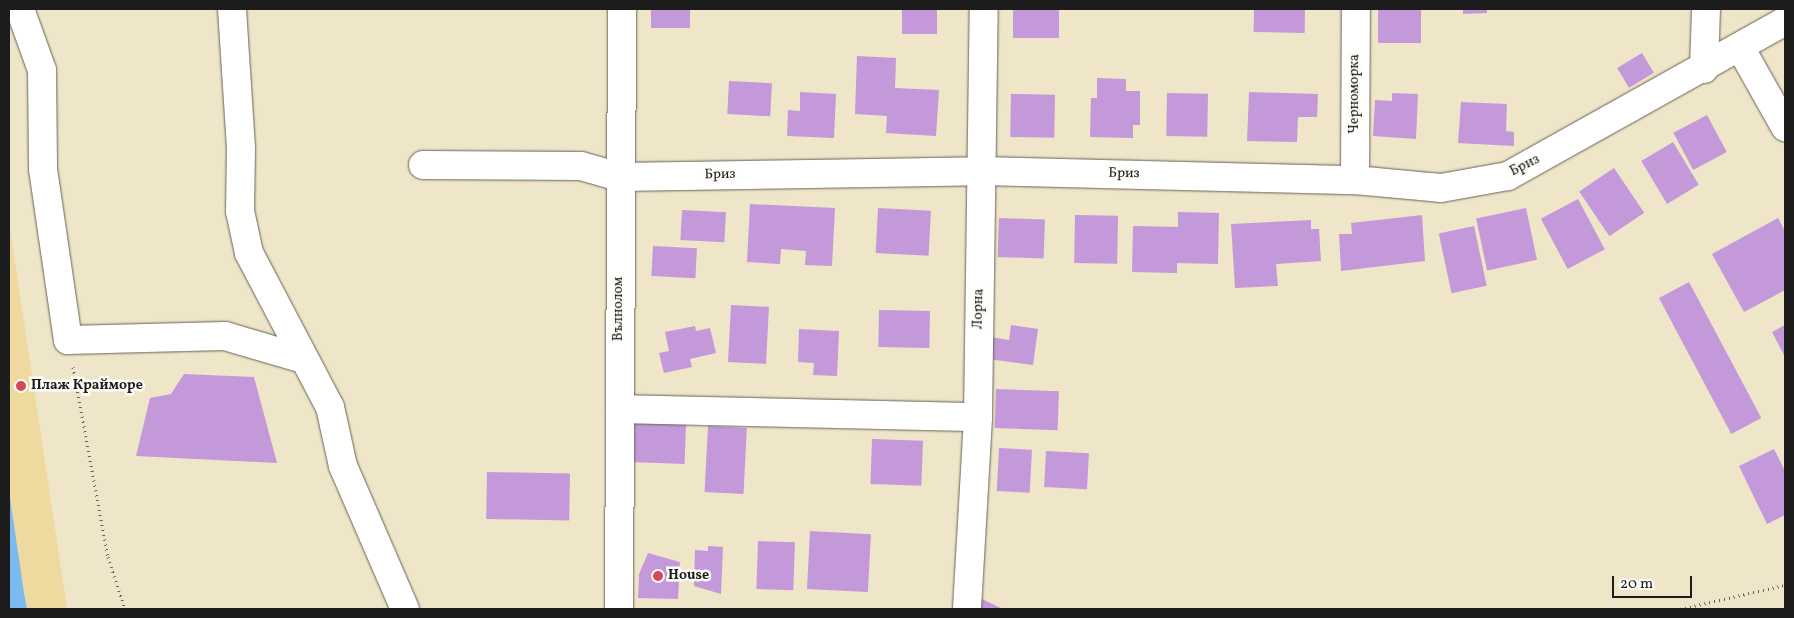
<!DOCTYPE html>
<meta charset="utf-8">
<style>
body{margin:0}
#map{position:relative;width:1794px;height:618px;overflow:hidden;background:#efe5c8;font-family:Vollkorn,serif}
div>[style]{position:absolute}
.sand>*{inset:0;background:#eeda9e}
.water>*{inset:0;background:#7bb9ee}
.building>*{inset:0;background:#c399da;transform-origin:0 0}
.path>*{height:3px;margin-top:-1.5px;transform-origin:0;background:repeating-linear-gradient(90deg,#666258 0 1px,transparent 0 5px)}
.roads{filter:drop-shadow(0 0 1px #666258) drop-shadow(0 0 1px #666258)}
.minor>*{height:28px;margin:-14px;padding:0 14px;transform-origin:14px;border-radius:14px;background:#fff}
.dots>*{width:14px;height:14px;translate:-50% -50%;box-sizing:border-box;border:2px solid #fdfcf7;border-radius:50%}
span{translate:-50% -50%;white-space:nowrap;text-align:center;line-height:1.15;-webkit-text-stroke:5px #fdfcf7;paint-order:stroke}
.street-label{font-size:14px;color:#1c1c1c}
.poi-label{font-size:14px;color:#1c1c1c;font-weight:700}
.left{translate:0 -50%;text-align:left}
.frame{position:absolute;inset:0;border:10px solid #1c1c1c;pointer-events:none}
.scale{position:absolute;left:1612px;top:576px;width:80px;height:22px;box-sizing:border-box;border:2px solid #1c1c1c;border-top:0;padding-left:6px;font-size:15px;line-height:18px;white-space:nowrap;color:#1c1c1c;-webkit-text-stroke:4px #fdfcf7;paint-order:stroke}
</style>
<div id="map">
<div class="sand">
<i style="clip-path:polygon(9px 222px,67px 609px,20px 609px,9px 550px)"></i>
</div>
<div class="water">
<i style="clip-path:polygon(9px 491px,24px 593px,27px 609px,9px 609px)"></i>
</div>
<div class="building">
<i style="left:651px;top:9px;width:39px;height:19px"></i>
<i style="left:902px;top:9px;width:35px;height:25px"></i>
<i style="left:1013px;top:9px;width:46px;height:29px"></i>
<i style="left:1254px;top:9px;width:51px;height:23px;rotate:1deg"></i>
<i style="left:1378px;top:9px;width:43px;height:34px"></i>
<i style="clip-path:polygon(1463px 9px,1487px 9px,1487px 13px,1463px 14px)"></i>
<i style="left:1642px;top:53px;width:23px;height:29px;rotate:59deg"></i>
<i style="clip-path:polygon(857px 56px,896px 58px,895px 88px,939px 90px,936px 136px,886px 133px,887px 116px,855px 114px)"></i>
<i style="clip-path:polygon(1097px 78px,1126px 79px,1126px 91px,1140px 91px,1140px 125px,1133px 125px,1133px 138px,1090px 137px,1091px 98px,1097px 98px)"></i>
<i style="left:729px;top:81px;width:43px;height:33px;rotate:3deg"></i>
<i style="clip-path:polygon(800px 92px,836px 94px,834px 138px,787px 136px,788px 110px,800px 111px)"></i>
<i style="clip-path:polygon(1249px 92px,1318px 94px,1317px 117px,1298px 117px,1297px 142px,1247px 141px)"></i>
<i style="left:1167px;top:93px;width:41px;height:43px;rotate:1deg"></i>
<i style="clip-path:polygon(1392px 93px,1418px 94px,1416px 139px,1373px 136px,1375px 100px,1392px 101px)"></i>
<i style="left:1011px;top:94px;width:44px;height:43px;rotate:1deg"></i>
<i style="clip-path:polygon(1461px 102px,1507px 104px,1506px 131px,1514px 132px,1514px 146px,1458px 143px)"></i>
<i style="left:1707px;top:115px;width:42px;height:38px;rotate:62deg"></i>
<i style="left:1673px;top:142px;width:50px;height:37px;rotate:59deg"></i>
<i style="left:1614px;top:168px;width:54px;height:42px;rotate:56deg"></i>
<i style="left:1578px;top:199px;width:57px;height:42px;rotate:62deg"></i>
<i style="clip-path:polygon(750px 204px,835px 208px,832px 266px,805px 265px,806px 251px,781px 249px,780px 264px,747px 262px)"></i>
<i style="left:878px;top:208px;width:53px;height:45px;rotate:3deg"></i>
<i style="left:1526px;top:208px;width:53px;height:51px;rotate:78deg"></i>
<i style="left:682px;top:210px;width:44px;height:30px;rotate:3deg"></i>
<i style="clip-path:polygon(1178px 212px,1219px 213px,1218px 264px,1177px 263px,1177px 273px,1132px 272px,1133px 226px,1178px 227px)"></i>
<i style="left:1075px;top:215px;width:43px;height:48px;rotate:1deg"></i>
<i style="clip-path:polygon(1422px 215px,1425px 261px,1341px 271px,1339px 234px,1352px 234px,1351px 223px)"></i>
<i style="left:999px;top:218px;width:46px;height:39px;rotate:2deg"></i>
<i style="clip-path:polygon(1778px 218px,1785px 231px,1785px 290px,1744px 312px,1712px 254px)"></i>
<i style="clip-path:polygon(1311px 220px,1311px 229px,1319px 229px,1321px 261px,1276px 264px,1278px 286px,1235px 288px,1231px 224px)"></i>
<i style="left:1474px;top:226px;width:61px;height:36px;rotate:78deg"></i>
<i style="left:653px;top:246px;width:44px;height:30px;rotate:3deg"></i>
<i style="left:1689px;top:282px;width:154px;height:34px;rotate:62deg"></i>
<i style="left:731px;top:305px;width:38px;height:57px;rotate:3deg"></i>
<i style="left:879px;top:310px;width:51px;height:37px;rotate:1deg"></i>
<i style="clip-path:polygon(1011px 325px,1038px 329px,1033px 365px,988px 359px,991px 337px,1009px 340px)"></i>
<i style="clip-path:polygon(1785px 325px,1785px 357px,1772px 332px)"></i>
<i style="clip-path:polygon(695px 326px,696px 331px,710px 328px,716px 353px,690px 359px,692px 367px,664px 373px,659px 353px,669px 351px,665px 332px)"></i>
<i style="clip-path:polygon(799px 329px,839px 331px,837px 376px,813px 375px,814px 363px,798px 362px)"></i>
<i style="clip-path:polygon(184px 374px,254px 377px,277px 463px,136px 456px,150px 398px,171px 394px)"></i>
<i style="left:996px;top:389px;width:63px;height:39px;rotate:2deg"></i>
<i style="left:631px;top:422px;width:55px;height:40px;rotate:2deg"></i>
<i style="left:708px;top:426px;width:39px;height:66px;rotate:3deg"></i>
<i style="left:872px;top:439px;width:51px;height:45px;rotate:2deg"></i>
<i style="left:999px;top:448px;width:33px;height:43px;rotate:3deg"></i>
<i style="clip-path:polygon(1774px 449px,1785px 471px,1785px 515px,1767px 524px,1739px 466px)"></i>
<i style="left:1046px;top:451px;width:43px;height:36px;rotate:3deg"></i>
<i style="left:487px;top:472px;width:83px;height:47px;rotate:1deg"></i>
<i style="left:810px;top:531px;width:61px;height:58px;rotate:3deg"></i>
<i style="left:758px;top:541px;width:37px;height:48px;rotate:2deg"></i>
<i style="clip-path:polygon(708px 546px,723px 547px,721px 594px,694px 586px,695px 550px,708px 551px)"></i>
<i style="clip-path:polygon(648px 553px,680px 562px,678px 599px,638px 598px,639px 574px)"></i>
<i style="clip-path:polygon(980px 598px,1003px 609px,975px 609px)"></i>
</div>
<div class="path">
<i style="left:73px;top:367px;width:193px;rotate:79.6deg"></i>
<i style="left:108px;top:557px;width:55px;rotate:71.9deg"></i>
<i style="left:1680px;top:609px;width:108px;rotate:-12.9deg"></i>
</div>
<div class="roads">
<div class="minor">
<i style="left:20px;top:9px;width:65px;rotate:70.2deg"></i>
<i style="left:42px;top:70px;width:99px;rotate:89.4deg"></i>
<i style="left:43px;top:169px;width:173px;rotate:81.7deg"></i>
<i style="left:68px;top:340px;width:157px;rotate:-1.5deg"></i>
<i style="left:225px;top:336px;width:81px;rotate:16.4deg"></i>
<i style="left:232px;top:9px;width:139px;rotate:86.3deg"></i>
<i style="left:241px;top:148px;width:63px;rotate:90.9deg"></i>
<i style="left:240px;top:211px;width:43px;rotate:77.9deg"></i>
<i style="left:249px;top:253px;width:174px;rotate:62.3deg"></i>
<i style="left:330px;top:407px;width:60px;rotate:77.6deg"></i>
<i style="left:343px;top:466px;width:156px;rotate:66.6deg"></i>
<i style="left:1740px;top:47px;width:92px;rotate:60.6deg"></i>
<i style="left:1704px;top:69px;width:60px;rotate:-88.1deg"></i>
<i style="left:423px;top:165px;width:158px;rotate:0.4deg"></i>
<i style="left:581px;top:166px;width:40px;rotate:16deg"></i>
<i style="left:619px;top:177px;width:362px;rotate:-0.9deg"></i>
<i style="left:981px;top:171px;width:374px;rotate:1.4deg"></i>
<i style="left:1355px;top:180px;width:86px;rotate:5.3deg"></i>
<i style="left:1441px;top:188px;width:68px;rotate:-10.2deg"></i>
<i style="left:1508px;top:176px;width:317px;rotate:-29.2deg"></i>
<i style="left:1355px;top:180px;width:171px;rotate:-89.7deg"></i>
<i style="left:620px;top:409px;width:358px;rotate:1.3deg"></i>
<i style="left:619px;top:609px;width:600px;rotate:-89.71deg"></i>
<i style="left:967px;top:609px;width:192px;rotate:-86.7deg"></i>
<i style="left:978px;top:417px;width:408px;rotate:-89.2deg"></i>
</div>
</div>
<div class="dots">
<i style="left:21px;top:386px;background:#d1495b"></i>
<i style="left:658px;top:576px;background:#d1495b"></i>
</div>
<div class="street-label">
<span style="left:1355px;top:94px;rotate:-90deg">Черноморка</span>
<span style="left:1525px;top:166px;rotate:-27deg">Бриз</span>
<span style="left:1124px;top:174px;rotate:1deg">Бриз</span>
<span style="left:720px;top:175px;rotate:-1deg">Бриз</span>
<span style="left:619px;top:309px;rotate:-90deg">Вълнолом</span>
<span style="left:979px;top:309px;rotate:-89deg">Лорна</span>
</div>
<div class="poi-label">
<span class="left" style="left:31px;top:386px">Плaж Крайморе</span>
<span class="left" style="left:668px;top:576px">House</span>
</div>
<div class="frame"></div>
<div class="scale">20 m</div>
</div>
